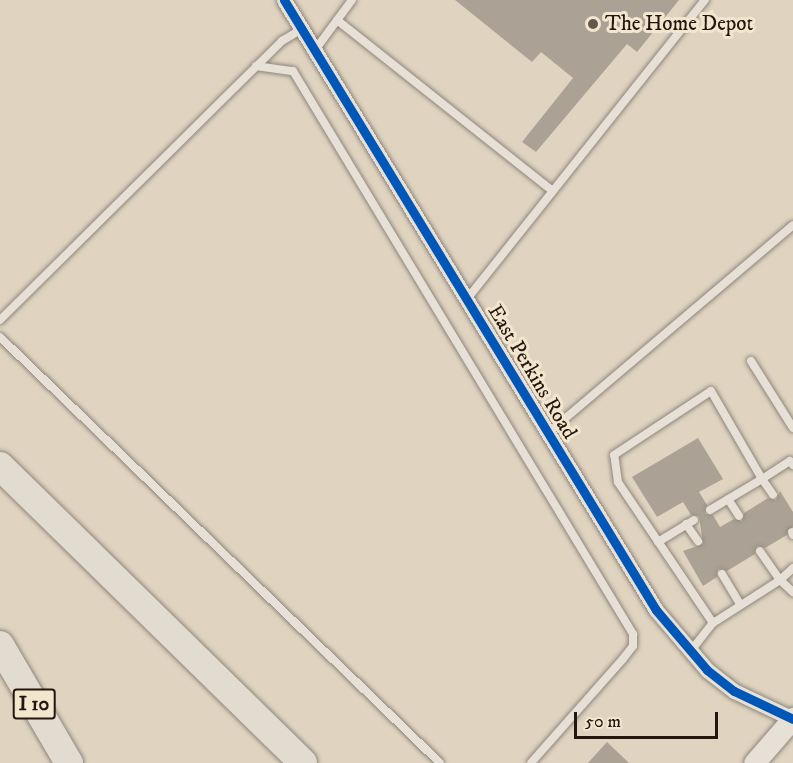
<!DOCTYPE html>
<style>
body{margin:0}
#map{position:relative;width:793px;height:763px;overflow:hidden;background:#e0d4c1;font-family:"IM FELL DW Pica",serif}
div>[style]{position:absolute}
.building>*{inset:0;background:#aba295}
.roads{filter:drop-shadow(0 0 2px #8f867b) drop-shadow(0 0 2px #8f867b)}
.lane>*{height:8px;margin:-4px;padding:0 4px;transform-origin:4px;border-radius:4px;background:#e6e0d6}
.street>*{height:15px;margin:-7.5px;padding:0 7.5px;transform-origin:7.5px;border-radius:7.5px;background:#e6e0d6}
.secondary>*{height:21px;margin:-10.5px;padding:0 10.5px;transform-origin:10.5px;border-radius:10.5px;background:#e6e0d6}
.highway>*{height:28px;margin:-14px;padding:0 14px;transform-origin:14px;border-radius:14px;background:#e2dbd0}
.cycleway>*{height:9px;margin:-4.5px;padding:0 4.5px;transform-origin:4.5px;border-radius:4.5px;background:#0057b8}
.dots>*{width:16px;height:16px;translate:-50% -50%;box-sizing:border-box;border:3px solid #f3e6ce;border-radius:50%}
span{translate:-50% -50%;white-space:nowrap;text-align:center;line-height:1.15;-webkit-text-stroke:6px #f3e6ce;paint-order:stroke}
.shield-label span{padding:2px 4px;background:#f3e6ce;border:2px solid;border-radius:4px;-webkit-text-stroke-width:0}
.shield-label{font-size:20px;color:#24160e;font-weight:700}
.poi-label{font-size:21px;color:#24160e}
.left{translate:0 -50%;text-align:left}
.street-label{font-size:21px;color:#24160e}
.scale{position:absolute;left:574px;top:712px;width:144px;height:27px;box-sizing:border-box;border:3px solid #24160e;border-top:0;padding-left:8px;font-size:18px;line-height:21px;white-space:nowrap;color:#24160e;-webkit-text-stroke:4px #f3e6ce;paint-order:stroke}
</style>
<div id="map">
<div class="building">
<i style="clip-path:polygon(455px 0,679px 0,637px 52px,627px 44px,536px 152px,522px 142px,573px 78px,541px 52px,532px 62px)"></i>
<i style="clip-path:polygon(698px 438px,723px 479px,699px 492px,707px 505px,705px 514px,713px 515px,720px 527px,734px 519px,742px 521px,744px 513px,768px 498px,776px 500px,780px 491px,793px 512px,793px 526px,787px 535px,765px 548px,757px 546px,755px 554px,727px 571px,718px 569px,717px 577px,703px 586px,683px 551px,703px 544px,699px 516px,691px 515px,683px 502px,657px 517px,632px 477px)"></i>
<i style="clip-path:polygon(607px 742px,629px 763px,588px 763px)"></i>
</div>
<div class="roads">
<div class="lane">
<i style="left:337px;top:20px;width:275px;rotate:38.4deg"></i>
<i style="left:315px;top:50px;width:62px;rotate:-53.5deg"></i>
<i style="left:256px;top:66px;width:37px;rotate:8deg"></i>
<i style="left:293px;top:71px;width:658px;rotate:58.87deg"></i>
<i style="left:633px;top:634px;width:12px;rotate:90deg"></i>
<i style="left:633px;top:646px;width:18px;rotate:128deg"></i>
<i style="left:622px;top:660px;width:137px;rotate:131.5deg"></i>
<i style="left:467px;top:299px;width:382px;rotate:-51.5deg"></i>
<i style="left:0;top:320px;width:397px;rotate:-44.7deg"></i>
<i style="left:282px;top:41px;width:23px;rotate:-31deg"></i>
<i style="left:0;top:337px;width:612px;rotate:44.07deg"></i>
<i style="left:751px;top:361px;width:79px;rotate:57.9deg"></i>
<i style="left:548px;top:433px;width:321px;rotate:-40.3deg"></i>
<i style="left:728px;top:499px;width:20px;rotate:57deg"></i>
<i style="left:710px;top:510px;width:61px;rotate:-30.8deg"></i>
<i style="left:762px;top:479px;width:19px;rotate:55deg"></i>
<i style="left:686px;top:524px;width:21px;rotate:55deg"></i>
<i style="left:792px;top:532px;width:3px;rotate:72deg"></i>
<i style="left:658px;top:542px;width:42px;rotate:-31.4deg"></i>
<i style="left:793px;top:568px;width:18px;rotate:137deg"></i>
<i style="left:780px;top:580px;width:18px;rotate:43deg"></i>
<i style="left:722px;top:574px;width:35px;rotate:59deg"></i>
<i style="left:713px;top:623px;width:170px;rotate:-124deg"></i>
<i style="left:618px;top:482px;width:27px;rotate:-98deg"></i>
<i style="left:614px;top:455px;width:116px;rotate:-33.4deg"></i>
<i style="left:711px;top:391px;width:102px;rotate:59.9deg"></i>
<i style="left:762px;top:479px;width:33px;rotate:-33deg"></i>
<i style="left:790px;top:461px;width:5px;rotate:53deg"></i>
<i style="left:690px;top:652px;width:37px;rotate:-52deg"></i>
<i style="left:713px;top:623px;width:80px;rotate:-32.7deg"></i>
<i style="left:780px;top:580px;width:35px;rotate:-125deg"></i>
</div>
<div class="street">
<i style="left:284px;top:0;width:714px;rotate:58.62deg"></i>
<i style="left:656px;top:610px;width:79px;rotate:49.6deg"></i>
<i style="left:707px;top:670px;width:34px;rotate:38deg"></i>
<i style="left:734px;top:691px;width:65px;rotate:25.4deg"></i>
</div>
<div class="secondary">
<i style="left:754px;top:763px;width:60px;rotate:-49.1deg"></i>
</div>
<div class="highway">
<i style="left:0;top:466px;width:424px;rotate:44.4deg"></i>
<i style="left:0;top:645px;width:137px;rotate:59.7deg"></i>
</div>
</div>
<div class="cycleway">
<i style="left:284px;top:0;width:714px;rotate:58.62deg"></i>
<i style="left:656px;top:610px;width:79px;rotate:49.6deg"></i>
<i style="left:707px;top:670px;width:34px;rotate:38deg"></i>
<i style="left:734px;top:691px;width:65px;rotate:25.4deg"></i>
</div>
<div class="dots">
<i style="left:593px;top:24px;background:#66584d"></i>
</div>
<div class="shield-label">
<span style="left:34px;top:704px">I 10</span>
</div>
<div class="poi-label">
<span class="left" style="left:605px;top:24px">The Home Depot</span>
</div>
<div class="street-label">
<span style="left:532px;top:372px;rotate:59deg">East Perkins Road</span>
</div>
<div class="scale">50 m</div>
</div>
